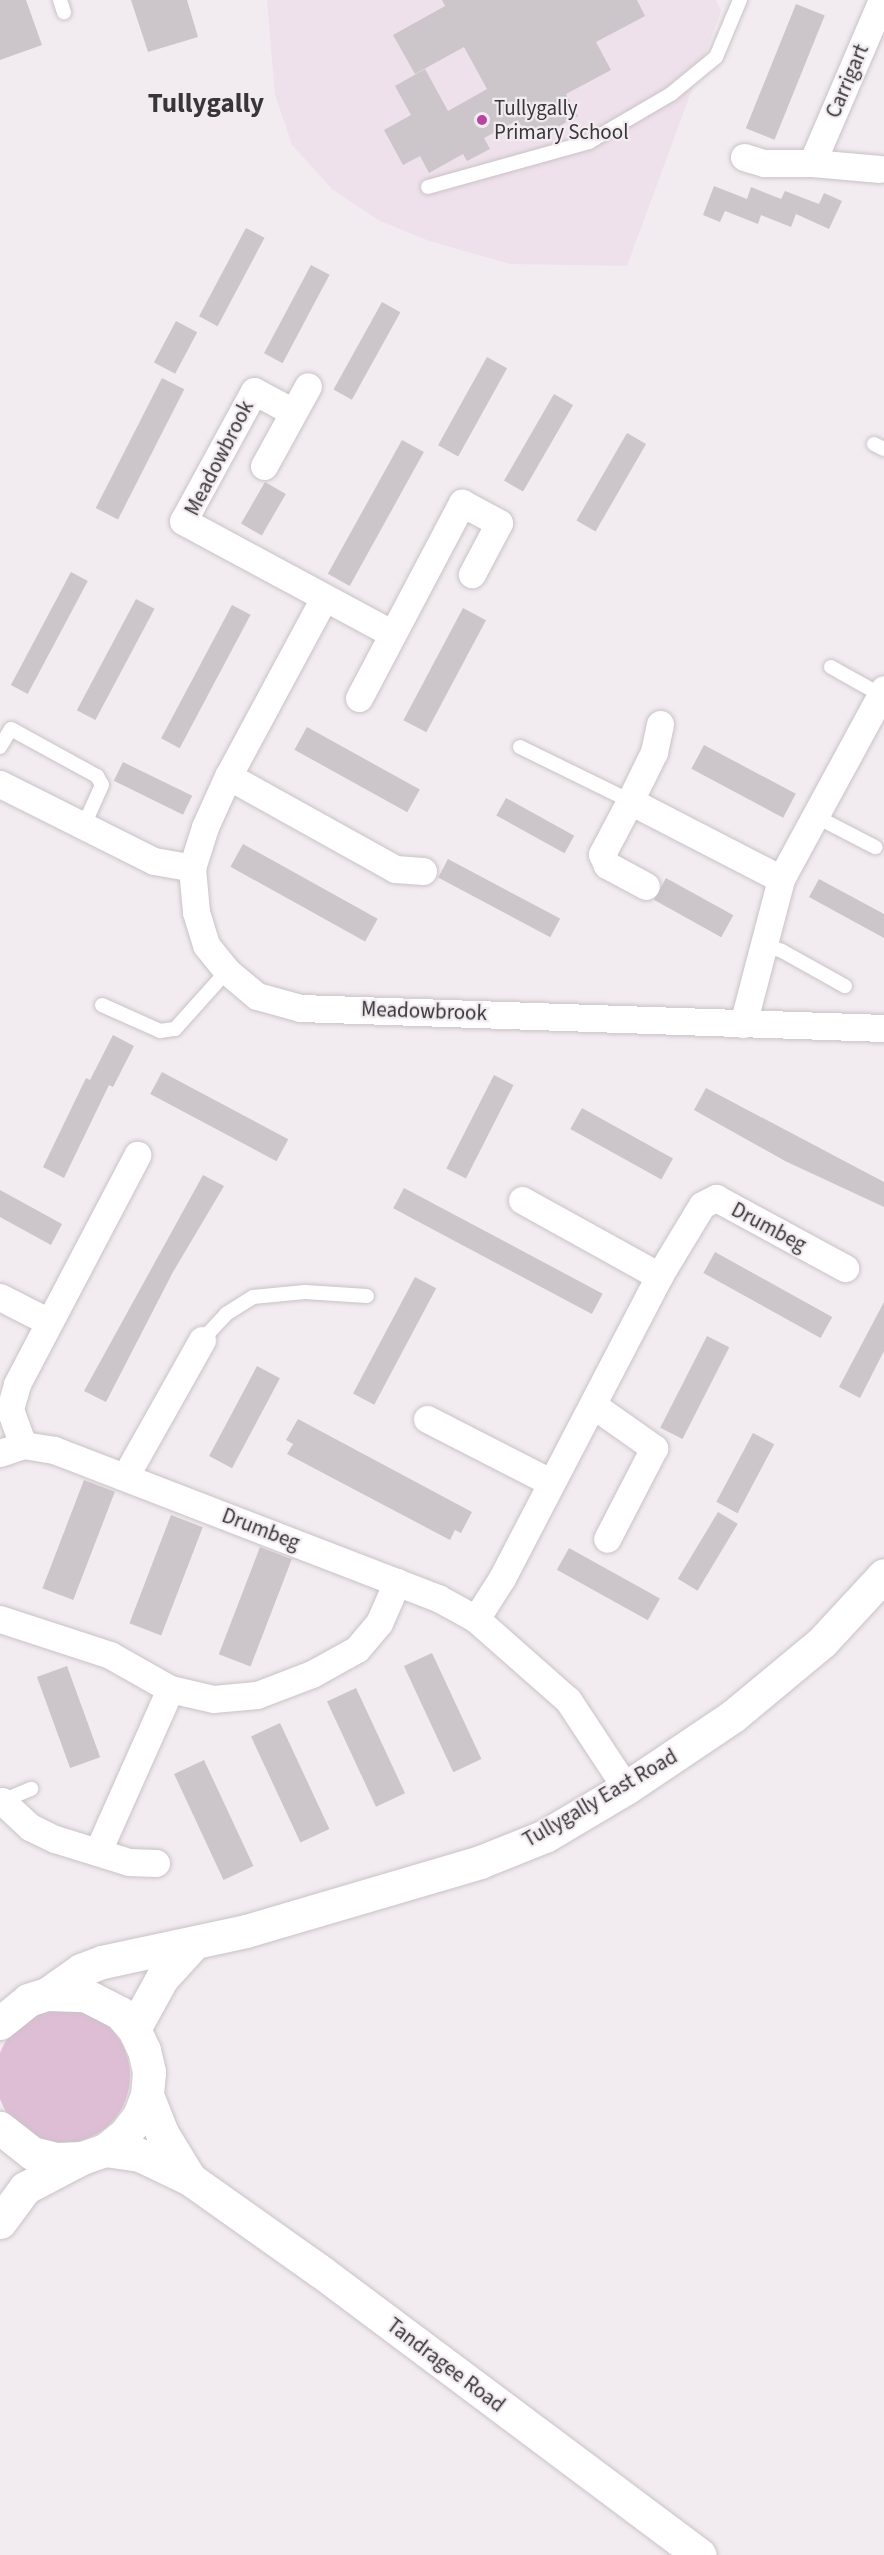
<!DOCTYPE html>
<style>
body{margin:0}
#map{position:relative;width:884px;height:2555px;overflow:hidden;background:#f2ecf0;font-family:"Source Sans 3",sans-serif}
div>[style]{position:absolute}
.built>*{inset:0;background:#efe1eb}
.green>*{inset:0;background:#debed5}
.round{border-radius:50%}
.building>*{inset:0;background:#ccc5ca;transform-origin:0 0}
.roads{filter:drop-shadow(0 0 2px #c9c2c7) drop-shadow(0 0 2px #c9c2c7)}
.service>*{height:14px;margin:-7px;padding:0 7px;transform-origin:7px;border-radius:7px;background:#fff}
.minor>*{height:27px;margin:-13.5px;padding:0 13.5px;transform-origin:13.5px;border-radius:13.5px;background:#fff}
.tertiary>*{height:33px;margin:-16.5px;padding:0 16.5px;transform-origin:16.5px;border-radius:16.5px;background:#fff}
.secondary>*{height:33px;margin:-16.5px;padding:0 16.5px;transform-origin:16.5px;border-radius:16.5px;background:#fff}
.dots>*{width:16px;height:16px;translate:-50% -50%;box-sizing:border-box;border:3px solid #f2ecf0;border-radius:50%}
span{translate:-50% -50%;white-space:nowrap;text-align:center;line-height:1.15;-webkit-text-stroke:4.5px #f2ecf0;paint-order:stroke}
.street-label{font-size:21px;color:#383638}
.poi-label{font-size:21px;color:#383638}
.left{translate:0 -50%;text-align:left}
.district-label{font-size:27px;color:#383638;font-weight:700}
</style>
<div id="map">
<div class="built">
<i style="clip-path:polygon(267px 0,716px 0,721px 11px,627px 266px,510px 264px,429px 241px,380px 221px,333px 190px,292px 145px,275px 95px)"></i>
</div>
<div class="green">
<i class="round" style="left:-4px;top:2009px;width:134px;height:134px"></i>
</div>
<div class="building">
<i style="clip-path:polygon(0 0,26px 0,42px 45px,0 60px)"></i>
<i style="clip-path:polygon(131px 0,187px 0,198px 37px,148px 52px)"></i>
<i style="clip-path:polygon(442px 0,637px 0,645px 16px,596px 42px,611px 70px,566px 94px,578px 116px,530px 142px,518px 120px,484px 138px,490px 149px,467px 161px,463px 154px,429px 173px,420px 156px,403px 165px,384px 130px,411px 115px,395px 86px,425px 69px,448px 111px,487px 89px,464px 47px,415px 74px,393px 35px,445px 6px)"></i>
<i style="left:796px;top:4px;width:31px;height:134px;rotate:22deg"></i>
<i style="clip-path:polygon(714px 186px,747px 199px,751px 187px,781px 199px,785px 191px,819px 204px,824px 193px,842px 201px,829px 229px,796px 214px,791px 227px,761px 215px,758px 224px,725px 211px,720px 222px,703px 215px)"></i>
<i style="left:246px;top:228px;width:21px;height:100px;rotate:28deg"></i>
<i style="left:311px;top:265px;width:21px;height:100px;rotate:28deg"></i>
<i style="left:382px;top:302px;width:21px;height:100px;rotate:29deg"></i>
<i style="left:176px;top:321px;width:24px;height:47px;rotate:28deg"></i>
<i style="left:487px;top:357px;width:23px;height:101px;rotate:29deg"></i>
<i style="left:162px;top:378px;width:25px;height:146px;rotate:27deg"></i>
<i style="left:554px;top:394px;width:22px;height:100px;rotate:30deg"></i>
<i style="left:627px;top:433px;width:22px;height:101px;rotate:30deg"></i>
<i style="left:402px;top:440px;width:25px;height:153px;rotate:29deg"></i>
<i style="left:265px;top:482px;width:24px;height:48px;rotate:30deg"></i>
<i style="left:71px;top:572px;width:19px;height:128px;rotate:28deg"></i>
<i style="left:136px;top:599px;width:21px;height:126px;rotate:28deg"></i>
<i style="left:232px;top:605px;width:21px;height:151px;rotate:28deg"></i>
<i style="left:463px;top:608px;width:26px;height:127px;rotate:28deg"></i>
<i style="left:307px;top:727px;width:129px;height:26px;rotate:29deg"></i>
<i style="left:704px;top:745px;width:104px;height:27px;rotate:28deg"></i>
<i style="left:123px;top:762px;width:77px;height:21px;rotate:26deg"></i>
<i style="left:506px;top:798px;width:78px;height:20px;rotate:29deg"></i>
<i style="left:243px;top:844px;width:154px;height:26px;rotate:29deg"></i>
<i style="left:448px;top:859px;width:127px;height:21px;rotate:28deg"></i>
<i style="left:666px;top:878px;width:77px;height:25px;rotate:29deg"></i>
<i style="clip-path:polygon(819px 879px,884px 914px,884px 938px,809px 897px)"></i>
<i style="clip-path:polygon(113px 1035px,134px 1046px,113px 1087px,109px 1085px,64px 1178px,43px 1167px,86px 1078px,90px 1080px)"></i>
<i style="left:162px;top:1072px;width:143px;height:25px;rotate:28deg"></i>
<i style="left:494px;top:1075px;width:22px;height:105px;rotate:27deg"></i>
<i style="clip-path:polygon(706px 1088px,884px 1182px,884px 1207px,785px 1161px,694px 1110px)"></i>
<i style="left:582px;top:1108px;width:104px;height:24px;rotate:29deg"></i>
<i style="clip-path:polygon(203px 1175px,224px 1186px,173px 1272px,106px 1402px,84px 1391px)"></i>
<i style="left:404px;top:1188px;width:225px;height:23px;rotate:28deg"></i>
<i style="clip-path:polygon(0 1190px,62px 1224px,51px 1245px,0 1217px)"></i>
<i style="left:715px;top:1252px;width:134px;height:24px;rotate:29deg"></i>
<i style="left:415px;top:1277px;width:24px;height:132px;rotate:28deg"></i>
<i style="clip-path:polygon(884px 1302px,884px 1351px,860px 1398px,839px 1387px)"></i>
<i style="left:707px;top:1336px;width:25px;height:103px;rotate:27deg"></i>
<i style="left:257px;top:1366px;width:26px;height:102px;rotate:28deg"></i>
<i style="clip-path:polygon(298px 1419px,472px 1512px,461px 1533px,455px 1530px,450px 1540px,287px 1454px,293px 1444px,286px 1440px)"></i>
<i style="left:753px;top:1433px;width:24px;height:78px;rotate:28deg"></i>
<i style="left:84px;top:1480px;width:33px;height:116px;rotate:21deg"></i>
<i style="left:718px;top:1512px;width:23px;height:78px;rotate:31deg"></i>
<i style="left:171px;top:1515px;width:34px;height:116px;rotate:21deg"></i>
<i style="left:260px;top:1547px;width:34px;height:115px;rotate:21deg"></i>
<i style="left:569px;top:1548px;width:104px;height:25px;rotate:29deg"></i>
<i style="left:432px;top:1653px;width:117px;height:31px;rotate:65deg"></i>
<i style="left:67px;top:1666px;width:97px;height:32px;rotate:70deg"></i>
<i style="left:356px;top:1688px;width:116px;height:32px;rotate:65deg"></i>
<i style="left:280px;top:1723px;width:117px;height:32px;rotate:65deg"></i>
<i style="left:204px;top:1760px;width:117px;height:33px;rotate:65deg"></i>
</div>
<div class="roads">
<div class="service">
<i style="left:60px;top:0;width:13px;rotate:72deg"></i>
<i style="left:428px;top:187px;width:167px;rotate:-15.6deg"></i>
<i style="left:589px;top:142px;width:95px;rotate:-30.3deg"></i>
<i style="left:671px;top:94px;width:58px;rotate:-39.4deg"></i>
<i style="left:716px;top:57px;width:62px;rotate:-67.2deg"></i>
<i style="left:874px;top:444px;width:11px;rotate:27deg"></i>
<i style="left:831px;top:667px;width:57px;rotate:29.2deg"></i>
<i style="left:0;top:747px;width:21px;rotate:-59deg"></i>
<i style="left:11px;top:729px;width:98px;rotate:28.7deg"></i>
<i style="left:97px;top:776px;width:10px;rotate:61deg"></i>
<i style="left:102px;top:785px;width:44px;rotate:114.2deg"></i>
<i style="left:520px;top:747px;width:123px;rotate:26.1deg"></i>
<i style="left:815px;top:816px;width:68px;rotate:27.3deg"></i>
<i style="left:761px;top:944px;width:22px;rotate:18deg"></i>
<i style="left:782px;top:951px;width:72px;rotate:29.1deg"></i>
<i style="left:102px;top:1005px;width:64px;rotate:24.1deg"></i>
<i style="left:160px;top:1031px;width:15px;rotate:-8deg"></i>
<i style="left:175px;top:1029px;width:78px;rotate:-48.1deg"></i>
<i style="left:202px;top:1340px;width:35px;rotate:-47deg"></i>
<i style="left:226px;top:1314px;width:32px;rotate:-32deg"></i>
<i style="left:253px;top:1297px;width:52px;rotate:-5.5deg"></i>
<i style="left:305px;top:1292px;width:62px;rotate:3.7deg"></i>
<i style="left:0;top:1802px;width:34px;rotate:-23deg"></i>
</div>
<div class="minor">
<i style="left:744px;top:157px;width:21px;rotate:17deg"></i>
<i style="left:764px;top:163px;width:48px"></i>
<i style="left:812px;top:163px;width:177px;rotate:-66.8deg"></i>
<i style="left:812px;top:163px;width:68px;rotate:5deg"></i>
<i style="left:293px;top:412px;width:44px;rotate:-151.7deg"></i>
<i style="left:254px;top:391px;width:148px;rotate:118.6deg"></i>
<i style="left:183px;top:521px;width:238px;rotate:28.3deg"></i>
<i style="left:264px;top:466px;width:91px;rotate:-61.2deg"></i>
<i style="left:324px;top:598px;width:202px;rotate:118.3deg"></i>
<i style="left:228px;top:776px;width:56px;rotate:114.3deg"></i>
<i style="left:205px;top:827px;width:43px;rotate:107.6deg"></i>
<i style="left:192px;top:868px;width:44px;rotate:84.8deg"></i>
<i style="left:196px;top:912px;width:34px;rotate:73deg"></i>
<i style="left:206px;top:945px;width:33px;rotate:51deg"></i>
<i style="left:227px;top:971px;width:39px;rotate:40deg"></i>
<i style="left:257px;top:996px;width:45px;rotate:15.6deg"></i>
<i style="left:300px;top:1008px;width:584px;rotate:1.96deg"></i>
<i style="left:359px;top:698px;width:221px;rotate:-62.2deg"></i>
<i style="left:462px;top:503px;width:42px;rotate:28.4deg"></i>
<i style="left:499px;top:523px;width:58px;rotate:117.9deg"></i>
<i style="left:660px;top:724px;width:29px;rotate:102deg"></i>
<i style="left:654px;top:752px;width:55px;rotate:116.1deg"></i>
<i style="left:630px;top:801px;width:170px;rotate:27.3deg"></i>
<i style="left:228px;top:776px;width:191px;rotate:29.1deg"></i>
<i style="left:395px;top:869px;width:28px;rotate:4deg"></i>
<i style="left:0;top:784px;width:172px;rotate:26.6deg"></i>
<i style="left:154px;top:861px;width:39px;rotate:10deg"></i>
<i style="left:630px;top:801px;width:60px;rotate:117.8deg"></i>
<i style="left:602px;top:854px;width:12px;rotate:66deg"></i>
<i style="left:607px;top:865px;width:44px;rotate:28.3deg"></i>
<i style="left:743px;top:1024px;width:150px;rotate:-75.3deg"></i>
<i style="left:781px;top:879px;width:216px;rotate:-61.5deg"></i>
<i style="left:522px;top:1200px;width:157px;rotate:29deg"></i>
<i style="left:0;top:1297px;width:55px;rotate:27deg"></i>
<i style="left:593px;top:1405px;width:75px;rotate:35.2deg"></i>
<i style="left:654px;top:1448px;width:102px;rotate:117.3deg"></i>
<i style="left:427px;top:1419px;width:138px;rotate:27.1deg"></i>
<i style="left:23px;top:1445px;width:38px;rotate:-110deg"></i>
<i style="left:10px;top:1409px;width:26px;rotate:-74deg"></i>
<i style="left:17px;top:1384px;width:259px;rotate:-62.3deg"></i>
<i style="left:0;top:1453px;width:24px;rotate:-19deg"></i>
<i style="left:23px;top:1445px;width:31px;rotate:9deg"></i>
<i style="left:54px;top:1450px;width:412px;rotate:21.1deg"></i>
<i style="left:438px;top:1598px;width:43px;rotate:28.9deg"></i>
<i style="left:476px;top:1619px;width:123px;rotate:41.4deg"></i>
<i style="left:568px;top:1700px;width:105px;rotate:56.6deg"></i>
<i style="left:126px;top:1475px;width:155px;rotate:-60.6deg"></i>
<i style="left:0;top:1619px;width:116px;rotate:18.1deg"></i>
<i style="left:110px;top:1655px;width:69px;rotate:29.5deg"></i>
<i style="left:170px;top:1689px;width:44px;rotate:13.1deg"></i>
<i style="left:213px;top:1699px;width:44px;rotate:-5.2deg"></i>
<i style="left:257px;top:1695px;width:59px;rotate:-20.9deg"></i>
<i style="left:312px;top:1674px;width:51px;rotate:-29.1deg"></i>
<i style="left:357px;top:1649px;width:34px;rotate:-50deg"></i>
<i style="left:379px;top:1623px;width:45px;rotate:-66.3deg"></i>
<i style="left:476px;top:1619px;width:49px;rotate:-57.6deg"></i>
<i style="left:502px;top:1578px;width:340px;rotate:-62.5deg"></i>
<i style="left:659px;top:1276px;width:83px;rotate:-58.8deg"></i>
<i style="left:702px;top:1205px;width:16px;rotate:-27deg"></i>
<i style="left:716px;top:1198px;width:147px;rotate:28.5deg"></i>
<i style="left:2px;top:1801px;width:38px;rotate:43deg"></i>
<i style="left:30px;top:1827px;width:28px;rotate:26deg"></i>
<i style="left:55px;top:1839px;width:77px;rotate:17.3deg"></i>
<i style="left:129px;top:1862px;width:27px;rotate:2deg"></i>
<i style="left:98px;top:1851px;width:177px;rotate:-66deg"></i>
</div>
<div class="tertiary">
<i style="left:147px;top:2095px;width:41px;rotate:68.5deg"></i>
<i style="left:162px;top:2133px;width:54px;rotate:58.7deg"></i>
<i style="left:105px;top:2150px;width:35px;rotate:8deg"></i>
<i style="left:140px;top:2155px;width:55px;rotate:25.6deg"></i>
<i style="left:190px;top:2179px;width:159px;rotate:35.3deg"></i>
<i style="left:320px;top:2271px;width:474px;rotate:36.8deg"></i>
<i style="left:0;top:2222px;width:42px;rotate:-53.7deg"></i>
<i style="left:25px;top:2188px;width:64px;rotate:-27.8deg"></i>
</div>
<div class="secondary">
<i style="left:47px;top:1994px;width:42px;rotate:-35.2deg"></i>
<i style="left:81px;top:1970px;width:22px;rotate:-21deg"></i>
<i style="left:102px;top:1962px;width:147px;rotate:-12.1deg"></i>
<i style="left:246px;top:1931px;width:244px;rotate:-16.4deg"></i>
<i style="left:480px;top:1862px;width:70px;rotate:-21.8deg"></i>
<i style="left:545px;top:1836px;width:94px;rotate:-30.7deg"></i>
<i style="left:626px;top:1788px;width:129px;rotate:-33.9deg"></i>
<i style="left:733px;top:1716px;width:116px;rotate:-39.7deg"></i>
<i style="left:822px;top:1642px;width:91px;rotate:-47.2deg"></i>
<i style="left:0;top:2023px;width:36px;rotate:-39deg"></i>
<i style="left:28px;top:2000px;width:20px;rotate:-18deg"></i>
<i style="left:47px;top:1994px;width:38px;rotate:2deg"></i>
<i style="left:85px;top:1995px;width:39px;rotate:27deg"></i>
<i style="left:120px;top:2013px;width:21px;rotate:49deg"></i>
<i style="left:134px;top:2029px;width:23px;rotate:65deg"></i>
<i style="left:144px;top:2050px;width:23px;rotate:77deg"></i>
<i style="left:149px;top:2072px;width:23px;rotate:95deg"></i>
<i style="left:147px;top:2095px;width:22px;rotate:111deg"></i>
<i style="left:139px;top:2116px;width:23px;rotate:128deg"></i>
<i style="left:125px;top:2134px;width:26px;rotate:141deg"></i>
<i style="left:105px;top:2150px;width:24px;rotate:161deg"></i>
<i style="left:82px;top:2158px;width:26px;rotate:178deg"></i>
<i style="left:56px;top:2159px;width:25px;rotate:-166deg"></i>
<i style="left:32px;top:2153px;width:41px;rotate:-142deg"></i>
<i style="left:134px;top:2029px;width:58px;rotate:-61.2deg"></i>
<i style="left:162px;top:1978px;width:46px;rotate:-47.6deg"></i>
</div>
</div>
<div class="dots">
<i style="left:482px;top:120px;background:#b746a2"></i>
</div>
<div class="street-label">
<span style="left:847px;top:81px;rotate:-67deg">Carrigart</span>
<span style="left:219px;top:458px;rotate:-63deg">Meadowbrook</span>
<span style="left:424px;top:1011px;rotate:2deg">Meadowbrook</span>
<span style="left:769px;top:1227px;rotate:28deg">Drumbeg</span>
<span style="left:261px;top:1529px;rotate:21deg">Drumbeg</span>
<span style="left:600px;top:1798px;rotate:-30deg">Tullygally East Road</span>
<span style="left:446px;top:2365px;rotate:37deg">Tandragee Road</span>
</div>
<div class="poi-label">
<span class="left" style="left:494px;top:120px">Tullygally<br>Primary School</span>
</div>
<div class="district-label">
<span style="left:206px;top:104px">Tullygally</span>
</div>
</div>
